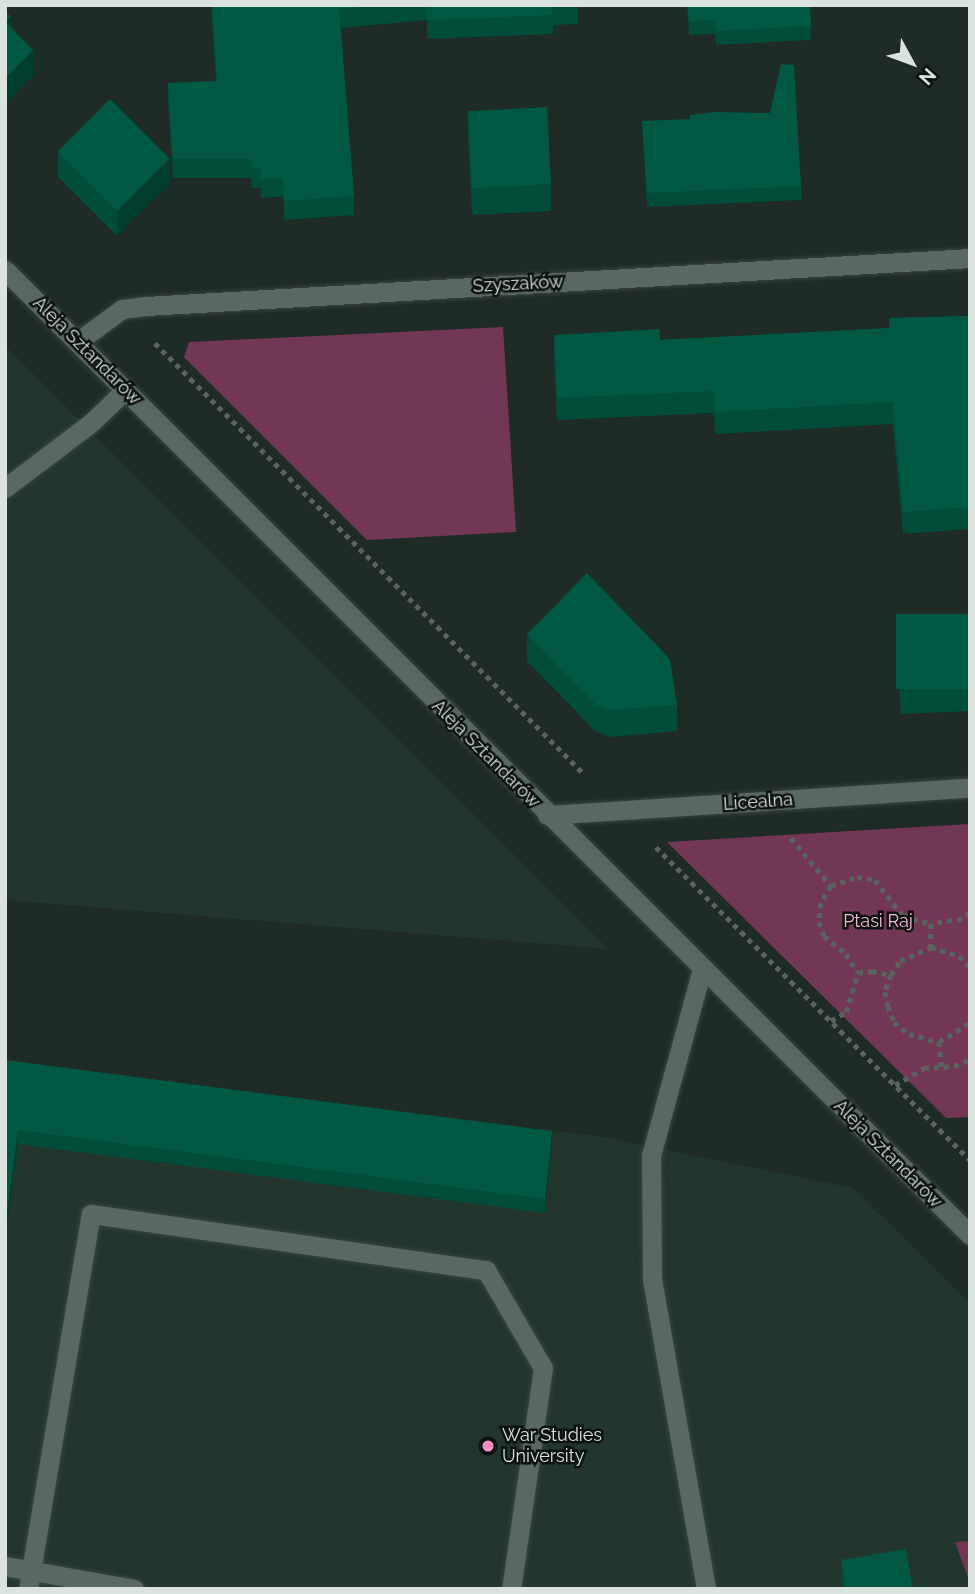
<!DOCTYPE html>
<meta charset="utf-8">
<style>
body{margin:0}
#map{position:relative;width:975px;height:1594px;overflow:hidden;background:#1e2b26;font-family:Raleway,sans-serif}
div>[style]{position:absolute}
.built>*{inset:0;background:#22362e}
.green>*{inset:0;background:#733756}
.path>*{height:4.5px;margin-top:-2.25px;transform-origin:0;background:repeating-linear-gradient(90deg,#596460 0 5px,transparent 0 10px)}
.roads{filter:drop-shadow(0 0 2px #3a4541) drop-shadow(0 0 2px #3a4541)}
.service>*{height:19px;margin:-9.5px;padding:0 9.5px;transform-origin:9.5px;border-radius:9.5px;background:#5a6862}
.minor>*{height:19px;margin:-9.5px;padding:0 9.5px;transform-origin:9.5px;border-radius:9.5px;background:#5a6862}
.tertiary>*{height:19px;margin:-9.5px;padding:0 9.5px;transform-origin:9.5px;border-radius:9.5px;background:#5a6862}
.wall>*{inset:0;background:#024d3a}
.shaded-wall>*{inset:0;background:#013e2f}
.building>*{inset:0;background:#025943;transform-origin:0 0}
.dots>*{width:19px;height:19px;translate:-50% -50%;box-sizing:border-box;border:4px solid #0c120f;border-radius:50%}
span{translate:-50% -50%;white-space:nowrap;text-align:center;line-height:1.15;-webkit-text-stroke:5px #0c120f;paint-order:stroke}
.street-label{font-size:18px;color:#dbe3df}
.park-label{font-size:18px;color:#f8bad7}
.poi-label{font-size:18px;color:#dbe3df}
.left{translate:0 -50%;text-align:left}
.frame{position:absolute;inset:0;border:7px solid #dbe3df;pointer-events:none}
.north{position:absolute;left:877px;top:28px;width:70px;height:70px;-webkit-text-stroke:5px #0c120f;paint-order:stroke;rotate:131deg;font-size:19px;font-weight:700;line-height:28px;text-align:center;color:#dbe3df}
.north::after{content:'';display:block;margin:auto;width:24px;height:32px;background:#dbe3df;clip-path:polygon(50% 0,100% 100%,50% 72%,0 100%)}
</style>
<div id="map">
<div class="built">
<i style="clip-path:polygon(5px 346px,608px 949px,5px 900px)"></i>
<i style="clip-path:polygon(5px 1066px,598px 1136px,853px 1188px,970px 1304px,970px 1589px,5px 1589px)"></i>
</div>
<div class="green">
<i style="clip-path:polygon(503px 327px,516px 532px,367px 540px,184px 357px,189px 342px)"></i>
<i style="clip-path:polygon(970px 824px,970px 1117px,946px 1118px,667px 842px)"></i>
<i style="clip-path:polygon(970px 1541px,970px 1583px,955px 1542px)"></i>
</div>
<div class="path">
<i style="left:155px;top:343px;width:607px;rotate:45.13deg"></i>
<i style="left:791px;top:838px;width:62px;rotate:50.2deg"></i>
<i style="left:831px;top:886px;width:28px;rotate:-19deg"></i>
<i style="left:857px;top:877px;width:18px;rotate:9deg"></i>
<i style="left:875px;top:880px;width:46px;rotate:52.1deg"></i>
<i style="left:903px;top:916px;width:29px;rotate:16deg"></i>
<i style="left:656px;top:847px;width:443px;rotate:44.9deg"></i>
<i style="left:831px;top:886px;width:20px;rotate:120deg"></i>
<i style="left:821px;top:903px;width:19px;rotate:96deg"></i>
<i style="left:819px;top:922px;width:15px;rotate:70deg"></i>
<i style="left:824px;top:936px;width:28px;rotate:39deg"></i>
<i style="left:846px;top:954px;width:22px;rotate:58deg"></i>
<i style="left:970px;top:913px;width:10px;rotate:143deg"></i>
<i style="left:962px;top:919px;width:31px;rotate:171deg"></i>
<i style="left:931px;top:924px;width:23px;rotate:90deg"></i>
<i style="left:931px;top:947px;width:29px;rotate:18deg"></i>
<i style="left:959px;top:956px;width:16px;rotate:45deg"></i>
<i style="left:891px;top:975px;width:17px;rotate:-57deg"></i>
<i style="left:900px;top:961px;width:34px;rotate:-24deg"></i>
<i style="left:831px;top:1021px;width:17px;rotate:-31deg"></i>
<i style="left:846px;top:1012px;width:41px;rotate:-72.9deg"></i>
<i style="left:858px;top:973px;width:14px;rotate:-8deg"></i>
<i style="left:872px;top:971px;width:19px;rotate:12deg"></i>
<i style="left:891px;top:975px;width:18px;rotate:109deg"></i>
<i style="left:885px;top:992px;width:14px;rotate:78deg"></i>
<i style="left:888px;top:1006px;width:17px;rotate:69deg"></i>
<i style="left:894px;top:1022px;width:19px;rotate:39deg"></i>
<i style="left:909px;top:1034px;width:31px;rotate:15deg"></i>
<i style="left:939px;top:1042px;width:36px;rotate:-32deg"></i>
<i style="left:939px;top:1042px;width:26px;rotate:83deg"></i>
<i style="left:895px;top:1085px;width:34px;rotate:-30deg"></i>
<i style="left:924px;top:1068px;width:30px;rotate:-4deg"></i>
<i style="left:954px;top:1066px;width:17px;rotate:-21deg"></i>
</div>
<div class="roads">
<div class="service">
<i style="left:5px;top:488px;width:109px;rotate:-37.2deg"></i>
<i style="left:92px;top:422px;width:46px;rotate:-44.1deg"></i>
<i style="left:5px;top:1566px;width:131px;rotate:10.1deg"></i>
<i style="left:28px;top:1589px;width:380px;rotate:-80.5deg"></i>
<i style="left:91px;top:1214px;width:399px;rotate:8.1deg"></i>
<i style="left:486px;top:1270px;width:113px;rotate:59.8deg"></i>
<i style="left:543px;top:1368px;width:223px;rotate:98.2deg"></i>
</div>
<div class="minor">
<i style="left:77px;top:342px;width:56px;rotate:-36.3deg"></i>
<i style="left:122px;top:309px;width:24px;rotate:-7deg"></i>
<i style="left:146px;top:306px;width:825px;rotate:-3.33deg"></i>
<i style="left:547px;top:815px;width:424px;rotate:-3.7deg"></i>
<i style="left:702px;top:969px;width:193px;rotate:105.3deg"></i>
<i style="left:651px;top:1155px;width:124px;rotate:89.5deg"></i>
<i style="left:652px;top:1279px;width:315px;rotate:80.1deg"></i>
</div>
<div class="tertiary">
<i style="left:5px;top:270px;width:1365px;rotate:45deg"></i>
</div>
</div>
<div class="wall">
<i style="clip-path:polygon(211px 5px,578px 5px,578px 24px,553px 25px,553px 34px,427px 39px,427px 20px,341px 28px,354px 196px,354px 215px,284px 220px,283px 197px,261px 198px,261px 188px,252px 188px,251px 178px,173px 178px,168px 102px,168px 83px,216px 81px)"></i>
<i style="clip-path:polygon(687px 5px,810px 5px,811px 40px,716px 45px,715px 34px,689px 35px)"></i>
<i style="clip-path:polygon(468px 110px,551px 184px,551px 211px,472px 215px,468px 137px)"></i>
<i style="clip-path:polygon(642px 121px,801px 186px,801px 200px,647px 207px)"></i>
<i style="clip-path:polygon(58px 151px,170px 184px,117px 236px,58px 177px)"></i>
<i style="clip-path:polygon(970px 316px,970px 529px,903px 534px,893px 424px,715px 434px,714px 413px,557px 420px,554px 357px,554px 335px,660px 340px,889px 328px,889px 318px)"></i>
<i style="clip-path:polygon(970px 614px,970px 711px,901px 714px,896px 640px,896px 618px)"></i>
<i style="clip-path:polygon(527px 634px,677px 705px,677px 731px,611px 737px,595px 731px,527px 661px)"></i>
<i style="clip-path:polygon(5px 1060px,552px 1145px,545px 1213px,18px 1144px,5px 1241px)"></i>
<i style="clip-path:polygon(841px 1560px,913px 1589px,843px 1589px,841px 1574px)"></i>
</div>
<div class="shaded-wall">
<i style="clip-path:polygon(11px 17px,11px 43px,5px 21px)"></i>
<i style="clip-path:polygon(33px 50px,33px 76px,5px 105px,5px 79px)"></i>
<i style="clip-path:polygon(170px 158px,170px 184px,117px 236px,117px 210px)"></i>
<i style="clip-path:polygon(18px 1130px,18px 1144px,5px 1241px,5px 1227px)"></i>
<i style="clip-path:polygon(552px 1131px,552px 1145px,545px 1213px,545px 1199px)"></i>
</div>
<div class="building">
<i style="clip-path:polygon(212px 5px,381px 5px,339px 9px,354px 196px,284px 201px,283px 178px,261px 179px,261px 169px,252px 169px,251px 159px,173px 159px,168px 83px,217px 81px)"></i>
<i style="clip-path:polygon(427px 5px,564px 5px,552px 6px,553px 15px,427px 20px)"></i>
<i style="clip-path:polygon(688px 5px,810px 5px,811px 26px,716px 31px,715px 20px,689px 21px)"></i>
<i style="clip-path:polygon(5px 11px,11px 17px,5px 21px)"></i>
<i style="clip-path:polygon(5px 21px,33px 50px,5px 79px)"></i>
<i style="clip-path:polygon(781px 64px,794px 65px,801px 186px,647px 193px,642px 121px,690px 119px,690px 115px,714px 112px,770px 113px)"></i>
<i style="left:110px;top:99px;width:84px;height:74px;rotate:45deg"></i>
<i style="left:547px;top:107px;width:77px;height:79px;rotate:87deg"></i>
<i style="clip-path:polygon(970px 316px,970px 507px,903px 512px,893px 402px,715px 412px,714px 391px,557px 398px,554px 335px,660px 329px,660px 340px,890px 328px,889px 318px)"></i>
<i style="clip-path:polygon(587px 573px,670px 659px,677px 705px,611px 710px,595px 704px,527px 634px)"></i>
<i style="left:970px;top:614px;width:75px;height:74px;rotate:90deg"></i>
<i style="clip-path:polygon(5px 1060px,552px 1131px,545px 1199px,18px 1130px,5px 1227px)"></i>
<i style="clip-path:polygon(906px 1549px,913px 1589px,846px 1589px,841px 1560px)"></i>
</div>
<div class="dots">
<i style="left:488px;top:1446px;background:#fb8fc6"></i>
</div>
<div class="street-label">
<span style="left:518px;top:284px;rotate:-3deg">Szyszaków</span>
<span style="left:87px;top:351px;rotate:45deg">Aleja Sztandarów</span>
<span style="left:486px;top:754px;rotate:45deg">Aleja Sztandarów</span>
<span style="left:758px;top:802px;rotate:-4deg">Licealna</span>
<span style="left:888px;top:1154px;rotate:45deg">Aleja Sztandarów</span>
</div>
<div class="park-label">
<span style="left:878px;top:921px">Ptasi Raj</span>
</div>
<div class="poi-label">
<span class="left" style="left:502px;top:1446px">War Studies<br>University</span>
</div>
<div class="frame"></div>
<div class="north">N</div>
</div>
